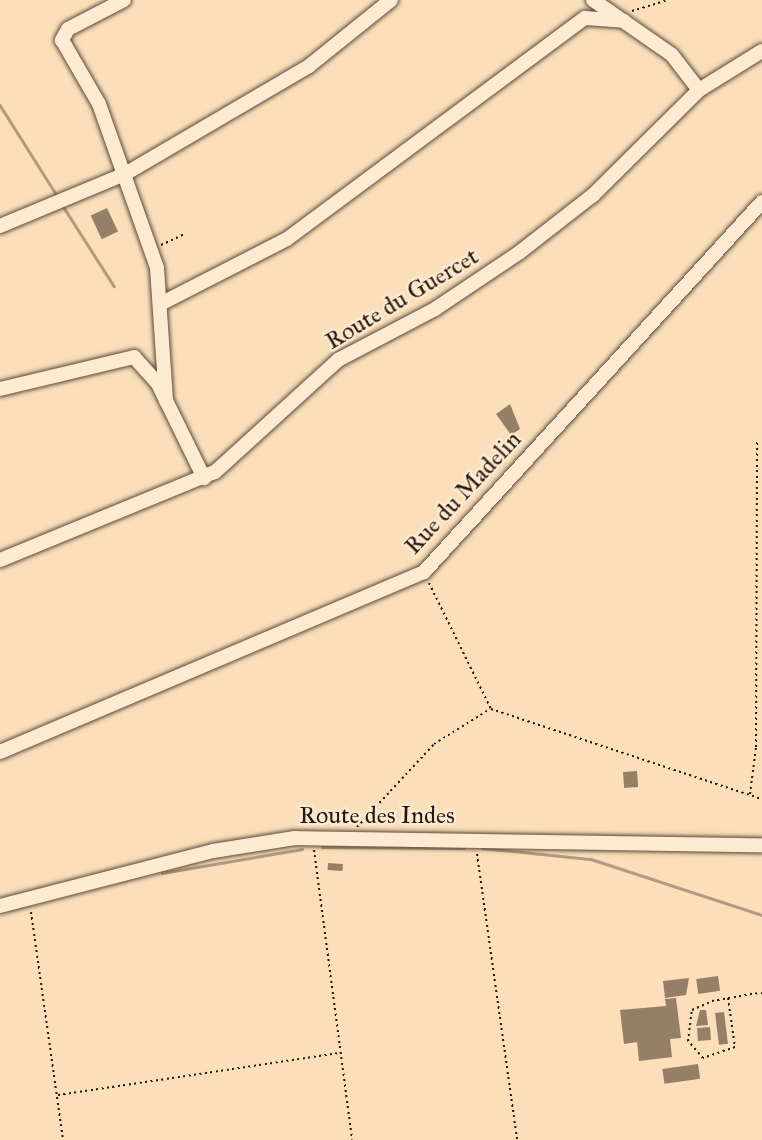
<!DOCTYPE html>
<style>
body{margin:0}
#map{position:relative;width:762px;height:1140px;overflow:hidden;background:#fadfba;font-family:"IM FELL Great Primer",serif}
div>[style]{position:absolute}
.stream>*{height:2.5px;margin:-1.25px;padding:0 1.25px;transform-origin:1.25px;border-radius:1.25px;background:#b39b7f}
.building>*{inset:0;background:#957f66;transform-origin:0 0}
.path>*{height:2px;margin-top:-1px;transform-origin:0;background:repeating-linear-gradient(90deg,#28170c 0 2px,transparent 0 5.5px)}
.roads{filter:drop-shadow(0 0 2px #5c4938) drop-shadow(0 0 2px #5c4938)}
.minor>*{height:14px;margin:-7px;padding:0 7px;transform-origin:7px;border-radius:7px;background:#fcead2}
span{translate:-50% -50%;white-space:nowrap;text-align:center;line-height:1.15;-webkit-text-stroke:5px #fcead2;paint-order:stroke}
.street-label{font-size:24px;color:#28170c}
</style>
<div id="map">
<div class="stream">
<i style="left:0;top:105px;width:109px;rotate:57.8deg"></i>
<i style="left:63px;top:206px;width:95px;rotate:57.5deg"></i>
<i style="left:322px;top:847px;width:142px;rotate:0.4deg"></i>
<i style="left:482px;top:848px;width:110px;rotate:5.8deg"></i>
<i style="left:591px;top:859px;width:180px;rotate:18.1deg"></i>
<i style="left:162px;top:873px;width:142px;rotate:-9.7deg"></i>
</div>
<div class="building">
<i style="left:107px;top:208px;width:26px;height:18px;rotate:65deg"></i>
<i style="clip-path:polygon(510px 404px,520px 429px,511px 435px,496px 414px)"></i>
<i style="left:637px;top:771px;width:16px;height:14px;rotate:86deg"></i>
<i style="left:328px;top:863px;width:15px;height:7px;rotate:4deg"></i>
<i style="left:718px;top:976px;width:15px;height:22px;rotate:82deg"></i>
<i style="clip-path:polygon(689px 978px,686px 995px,665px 998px,663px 981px)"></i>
<i style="clip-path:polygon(676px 998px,681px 1038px,670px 1039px,672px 1057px,639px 1061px,637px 1042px,624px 1044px,620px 1010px,666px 1006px,665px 999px)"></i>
<i style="clip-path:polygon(700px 1010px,706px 1010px,708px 1025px,696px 1026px)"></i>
<i style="left:724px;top:1012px;width:32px;height:9px;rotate:83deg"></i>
<i style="left:710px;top:1027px;width:13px;height:13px;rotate:86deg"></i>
<i style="left:698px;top:1064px;width:15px;height:36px;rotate:82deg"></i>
</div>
<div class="path">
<i style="left:632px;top:11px;width:38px;rotate:-17deg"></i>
<i style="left:161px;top:245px;width:26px;rotate:-25deg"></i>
<i style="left:429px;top:583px;width:140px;rotate:63.8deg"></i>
<i style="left:491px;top:709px;width:286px;rotate:18.4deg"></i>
<i style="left:750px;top:794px;width:47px;rotate:-82.7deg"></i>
<i style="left:756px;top:747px;width:308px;rotate:-89.8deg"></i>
<i style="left:357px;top:827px;width:113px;rotate:-47.1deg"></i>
<i style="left:434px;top:744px;width:66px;rotate:-32deg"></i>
<i style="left:314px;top:850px;width:292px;rotate:82.5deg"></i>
<i style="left:477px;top:854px;width:289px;rotate:82deg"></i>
<i style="left:31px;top:912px;width:230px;rotate:82deg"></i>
<i style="left:728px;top:998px;width:49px;rotate:81.9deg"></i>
<i style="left:735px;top:1047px;width:34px;rotate:161deg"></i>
<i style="left:703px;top:1058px;width:23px;rotate:-131deg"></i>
<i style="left:688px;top:1041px;width:31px;rotate:-83deg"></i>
<i style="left:692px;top:1010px;width:22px;rotate:-24deg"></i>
<i style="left:712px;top:1001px;width:39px;rotate:-10deg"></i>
<i style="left:750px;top:994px;width:12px;rotate:-5deg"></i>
<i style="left:58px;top:1095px;width:284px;rotate:-8.5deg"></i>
</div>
<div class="roads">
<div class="minor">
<i style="left:124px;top:0;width:63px;rotate:152.6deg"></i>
<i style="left:68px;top:29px;width:13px;rotate:119deg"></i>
<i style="left:62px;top:40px;width:74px;rotate:60deg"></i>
<i style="left:99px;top:104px;width:174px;rotate:70.5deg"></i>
<i style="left:157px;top:268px;width:133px;rotate:86.1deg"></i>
<i style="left:593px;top:0;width:96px;rotate:34.8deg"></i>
<i style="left:672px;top:55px;width:44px;rotate:52.4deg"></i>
<i style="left:0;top:226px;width:135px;rotate:-22.6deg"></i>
<i style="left:125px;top:174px;width:213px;rotate:-30.4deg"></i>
<i style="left:309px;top:66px;width:105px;rotate:-38.8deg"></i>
<i style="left:162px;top:303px;width:140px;rotate:-27.1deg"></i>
<i style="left:287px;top:239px;width:371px;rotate:-36.6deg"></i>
<i style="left:585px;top:18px;width:39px;rotate:4deg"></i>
<i style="left:0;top:389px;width:138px;rotate:-13.4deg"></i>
<i style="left:134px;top:357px;width:36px;rotate:48deg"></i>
<i style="left:158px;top:384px;width:105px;rotate:63.9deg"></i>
<i style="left:0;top:560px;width:232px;rotate:-22.3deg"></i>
<i style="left:215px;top:472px;width:166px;rotate:-42.3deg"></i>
<i style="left:338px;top:360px;width:110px;rotate:-27.7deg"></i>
<i style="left:435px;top:309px;width:102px;rotate:-33.8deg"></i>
<i style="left:520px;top:252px;width:93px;rotate:-38deg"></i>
<i style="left:593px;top:195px;width:149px;rotate:-44.7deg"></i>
<i style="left:699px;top:90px;width:74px;rotate:-31.8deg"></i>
<i style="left:0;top:752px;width:461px;rotate:-23deg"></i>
<i style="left:424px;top:572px;width:501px;rotate:-47.59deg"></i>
<i style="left:0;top:906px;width:220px;rotate:-14.5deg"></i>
<i style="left:213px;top:851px;width:83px;rotate:-9deg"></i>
<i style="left:295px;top:838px;width:467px;rotate:0.9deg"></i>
</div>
</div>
<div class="street-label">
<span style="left:402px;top:299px;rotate:-31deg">Route du Guercet</span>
<span style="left:463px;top:493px;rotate:-47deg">Rue du Madelin</span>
<span style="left:377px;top:816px">Route des Indes</span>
</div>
</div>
